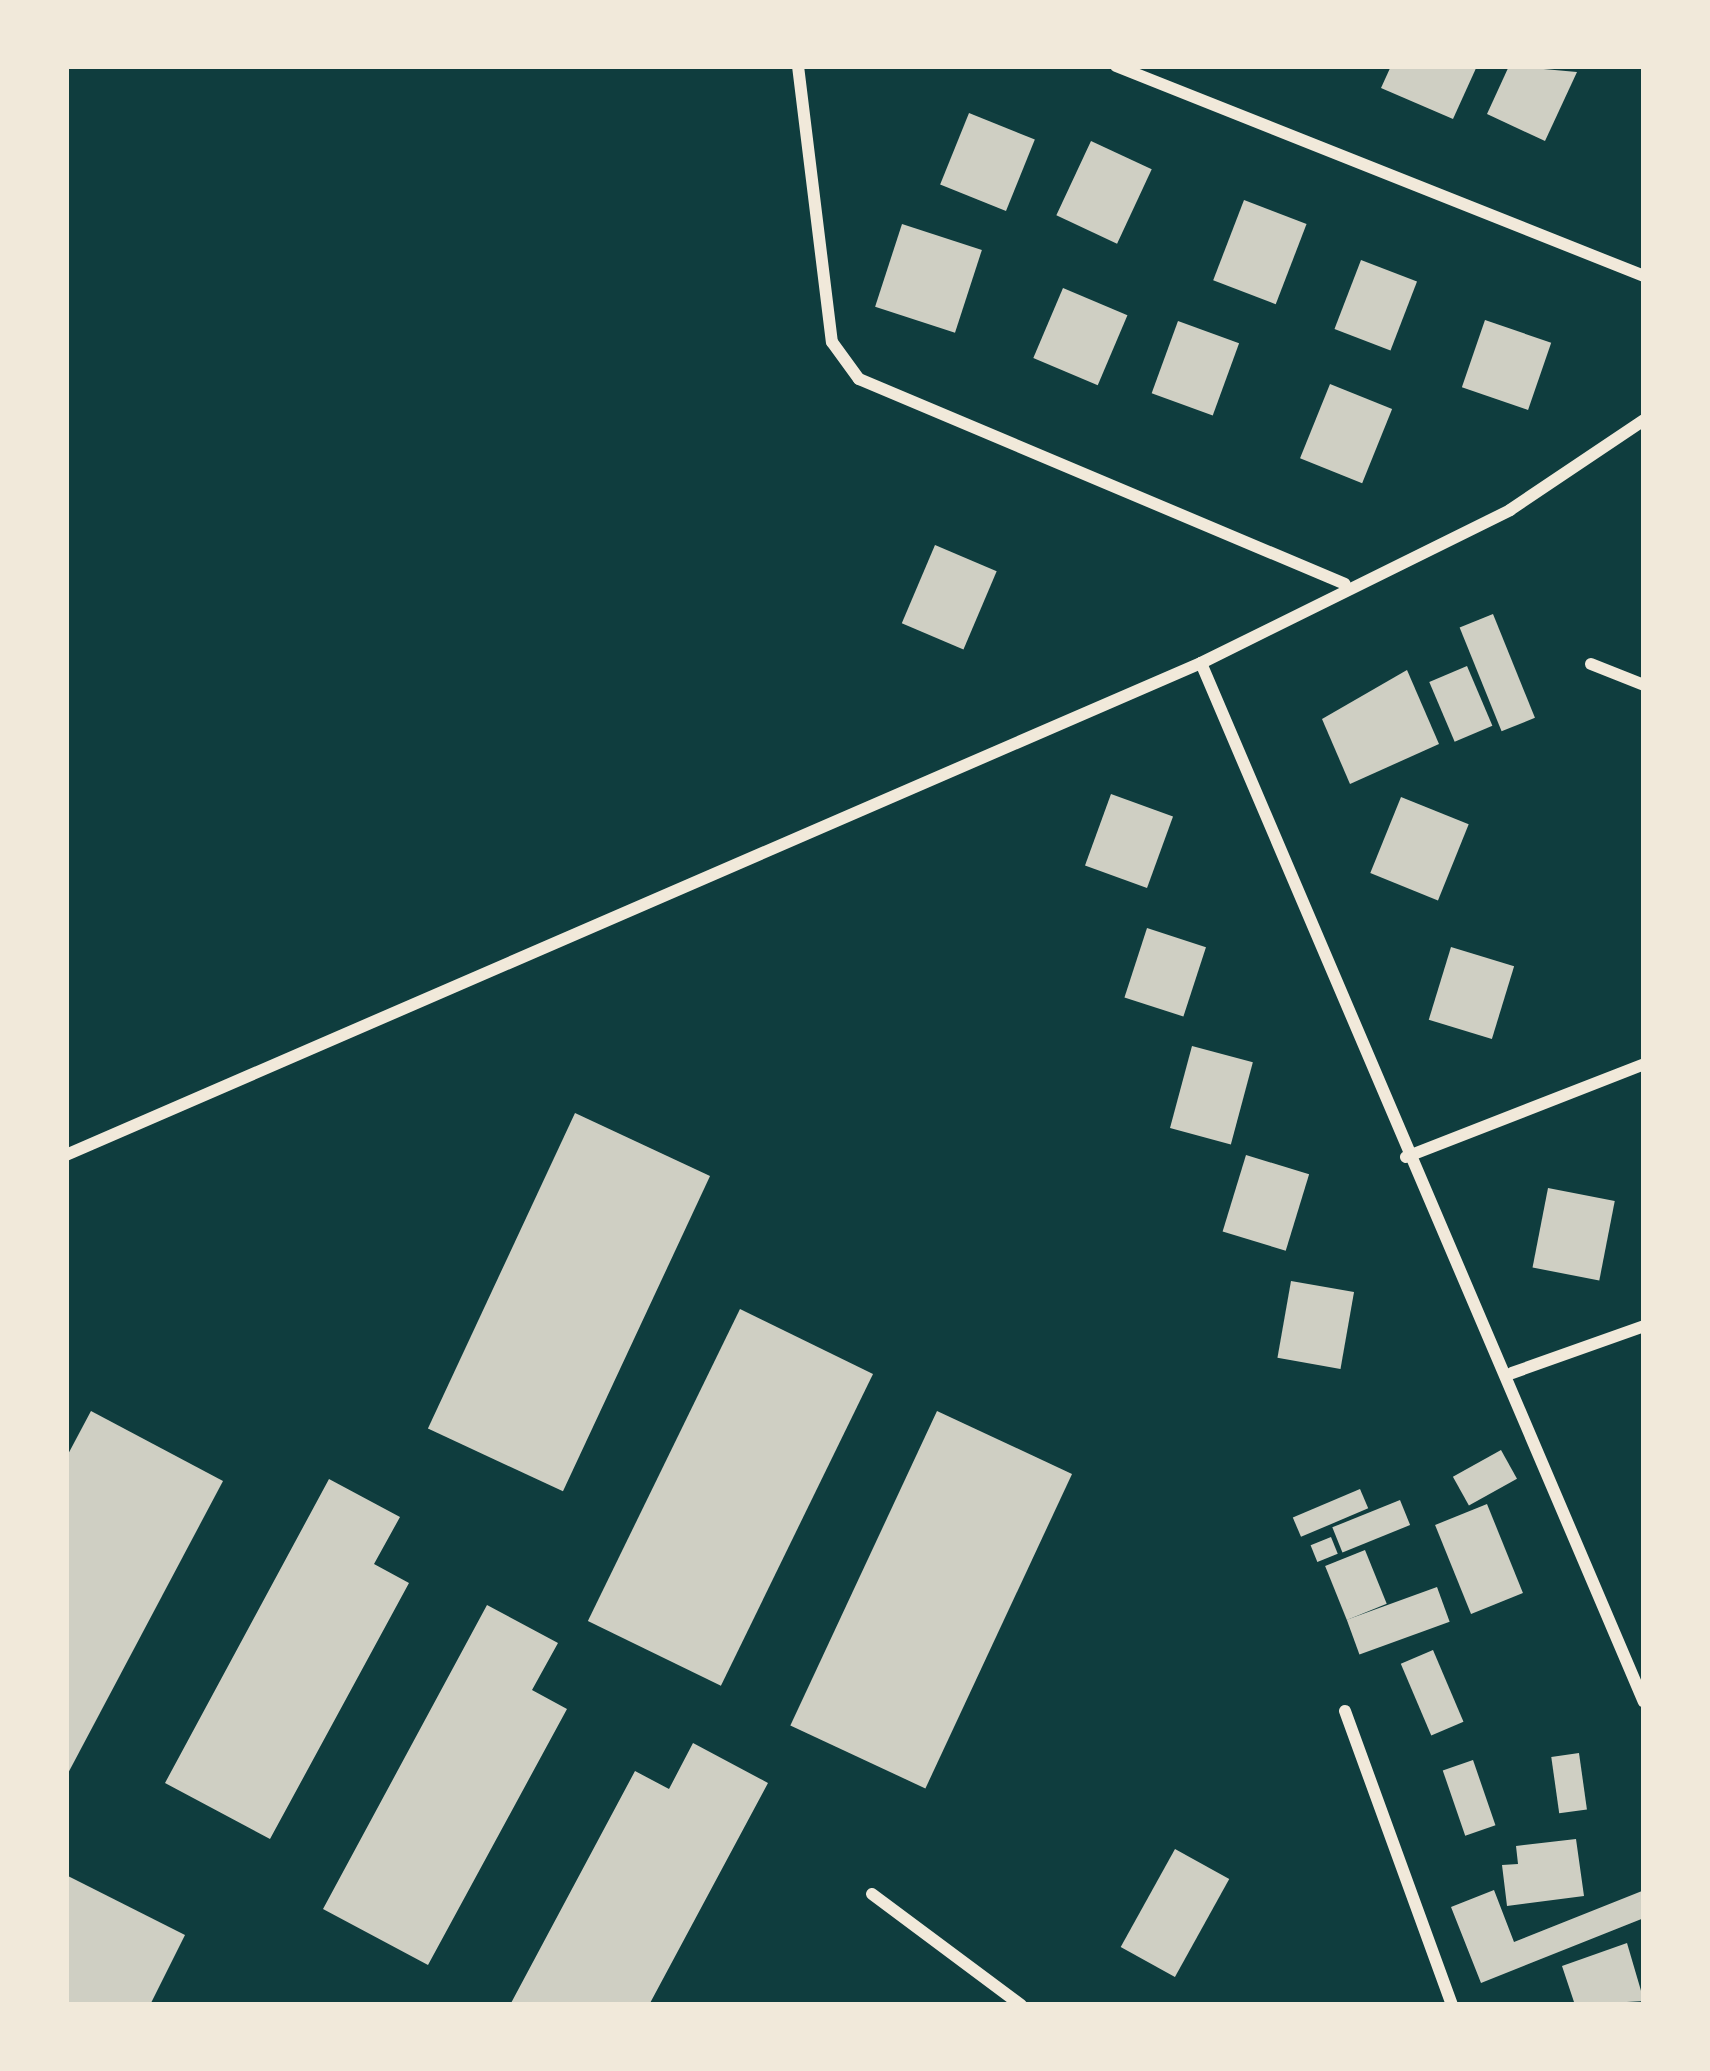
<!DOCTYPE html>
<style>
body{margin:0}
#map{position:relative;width:1710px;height:2071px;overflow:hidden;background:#0f3d3e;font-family:"Public Sans",sans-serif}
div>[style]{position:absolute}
.building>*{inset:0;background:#cfcfc3;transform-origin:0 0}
.minor>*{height:12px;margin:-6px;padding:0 6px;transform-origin:6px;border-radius:6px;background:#f1e9da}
span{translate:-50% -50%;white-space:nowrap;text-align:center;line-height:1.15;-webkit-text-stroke:12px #f1e9da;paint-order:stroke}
.frame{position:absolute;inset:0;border:69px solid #f1e9da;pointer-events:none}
</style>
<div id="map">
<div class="building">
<i style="clip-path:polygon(1391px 66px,1477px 66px,1453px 119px,1381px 88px)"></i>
<i style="clip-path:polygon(1509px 66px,1577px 72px,1545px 141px,1487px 114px)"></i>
<i style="left:969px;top:113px;width:71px;height:77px;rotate:22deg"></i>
<i style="left:1091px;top:141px;width:67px;height:82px;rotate:25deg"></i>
<i style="left:1244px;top:200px;width:67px;height:86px;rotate:21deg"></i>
<i style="left:902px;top:224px;width:84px;height:87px;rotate:18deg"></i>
<i style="left:1361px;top:260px;width:60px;height:74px;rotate:21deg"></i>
<i style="left:1063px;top:288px;width:70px;height:76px;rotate:23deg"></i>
<i style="left:1485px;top:320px;width:70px;height:71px;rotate:19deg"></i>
<i style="left:1178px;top:321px;width:65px;height:77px;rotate:20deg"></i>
<i style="left:1330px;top:384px;width:67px;height:80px;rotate:22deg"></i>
<i style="left:935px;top:545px;width:67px;height:85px;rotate:23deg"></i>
<i style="left:1493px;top:614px;width:112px;height:36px;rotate:68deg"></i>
<i style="left:1467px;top:666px;width:65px;height:41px;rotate:67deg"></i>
<i style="clip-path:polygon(1407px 670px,1439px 744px,1350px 784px,1322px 719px)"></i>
<i style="left:1111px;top:794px;width:66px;height:76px;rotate:20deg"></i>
<i style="left:1401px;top:797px;width:73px;height:82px;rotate:22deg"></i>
<i style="left:1147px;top:928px;width:62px;height:73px;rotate:18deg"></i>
<i style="left:1451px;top:947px;width:66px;height:76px;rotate:17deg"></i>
<i style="left:1192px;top:1046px;width:63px;height:85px;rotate:15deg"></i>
<i style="left:575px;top:1113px;width:149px;height:348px;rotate:25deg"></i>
<i style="left:1246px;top:1155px;width:66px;height:80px;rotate:17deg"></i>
<i style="left:1548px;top:1188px;width:68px;height:81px;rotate:11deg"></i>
<i style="left:1291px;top:1281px;width:64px;height:78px;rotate:10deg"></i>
<i style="left:740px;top:1309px;width:148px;height:347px;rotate:26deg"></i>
<i style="clip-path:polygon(91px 1411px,223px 1481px,66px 1777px,66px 1458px)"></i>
<i style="left:937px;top:1411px;width:149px;height:347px;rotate:25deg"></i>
<i style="left:1501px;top:1450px;width:33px;height:55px;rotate:61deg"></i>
<i style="clip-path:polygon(329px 1479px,400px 1517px,374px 1564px,409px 1583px,270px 1839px,165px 1783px)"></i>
<i style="left:1360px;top:1489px;width:21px;height:73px;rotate:67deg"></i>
<i style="left:1400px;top:1500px;width:27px;height:73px;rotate:68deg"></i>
<i style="left:1487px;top:1504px;width:96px;height:56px;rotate:68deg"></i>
<i style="left:1331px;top:1537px;width:18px;height:22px;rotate:68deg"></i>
<i style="left:1365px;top:1550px;width:58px;height:43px;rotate:68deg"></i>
<i style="left:1437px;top:1587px;width:37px;height:96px;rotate:70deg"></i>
<i style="clip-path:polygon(487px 1605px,558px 1643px,532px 1690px,567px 1709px,428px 1965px,323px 1909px)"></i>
<i style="left:1433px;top:1650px;width:78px;height:35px;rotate:67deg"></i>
<i style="clip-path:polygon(693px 1743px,768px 1783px,649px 2005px,510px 2005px,635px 1771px,669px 1789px)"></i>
<i style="left:1579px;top:1753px;width:57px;height:28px;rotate:82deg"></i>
<i style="left:1473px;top:1760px;width:69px;height:32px;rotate:71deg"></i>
<i style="clip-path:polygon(1576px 1839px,1584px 1896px,1507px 1906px,1502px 1865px,1518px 1864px,1516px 1846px)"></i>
<i style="left:1175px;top:1849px;width:62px;height:112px;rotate:29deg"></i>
<i style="clip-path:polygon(66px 1875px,185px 1935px,150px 2005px,66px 2005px)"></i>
<i style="clip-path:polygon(1494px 1890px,1514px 1942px,1642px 1891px,1644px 1918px,1481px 1983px,1451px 1907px)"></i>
<i style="clip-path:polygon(1627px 1943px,1644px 2001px,1575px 2005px,1562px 1966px)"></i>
</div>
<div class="minor">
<i style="left:798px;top:66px;width:278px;rotate:83deg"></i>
<i style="left:832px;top:342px;width:46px;rotate:53.9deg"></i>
<i style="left:859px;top:379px;width:527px;rotate:22.87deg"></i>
<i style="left:1116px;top:66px;width:568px;rotate:21.69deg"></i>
<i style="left:1201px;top:663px;width:1129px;rotate:66.91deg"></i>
<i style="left:1591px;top:664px;width:57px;rotate:21.6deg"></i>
<i style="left:66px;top:1155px;width:1237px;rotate:-23.44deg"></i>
<i style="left:1201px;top:663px;width:345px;rotate:-26.3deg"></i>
<i style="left:1510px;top:510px;width:161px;rotate:-33.9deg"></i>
<i style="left:1406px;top:1157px;width:256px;rotate:-21.3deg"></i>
<i style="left:1512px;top:1373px;width:140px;rotate:-19.6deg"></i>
<i style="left:1345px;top:1711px;width:313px;rotate:70deg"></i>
<i style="left:872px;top:1894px;width:186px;rotate:36.7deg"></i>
</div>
<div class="frame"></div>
</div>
